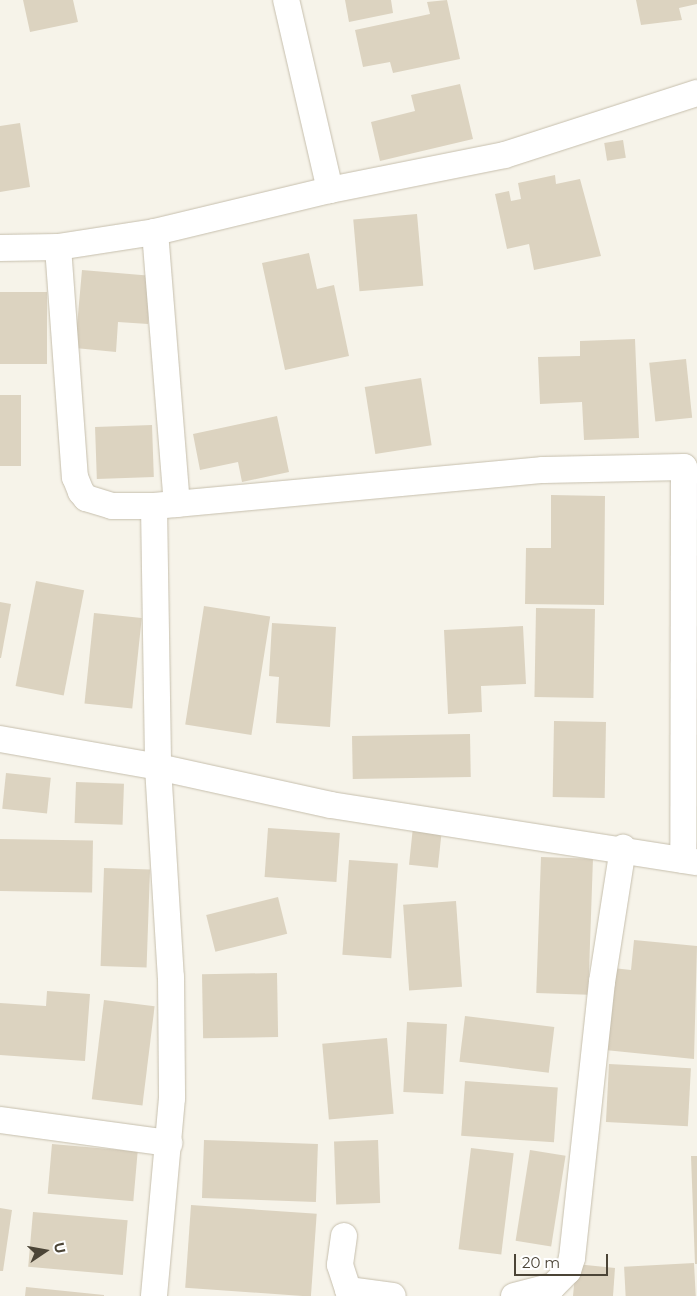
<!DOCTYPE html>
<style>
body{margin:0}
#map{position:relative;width:697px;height:1296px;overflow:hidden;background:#f6f3e9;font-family:Montserrat,sans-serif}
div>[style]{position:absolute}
.building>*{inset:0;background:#dcd3c0;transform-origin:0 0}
.roads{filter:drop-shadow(0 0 1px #c6bfad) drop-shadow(0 0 1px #c6bfad)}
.street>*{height:26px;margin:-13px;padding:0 13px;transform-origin:13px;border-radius:13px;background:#fff}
span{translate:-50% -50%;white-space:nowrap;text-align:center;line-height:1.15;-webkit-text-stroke:4.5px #fff;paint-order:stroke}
.north{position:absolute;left:20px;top:1226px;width:50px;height:50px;-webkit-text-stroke:4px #fff;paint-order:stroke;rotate:78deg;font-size:14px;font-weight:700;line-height:20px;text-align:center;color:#4b4436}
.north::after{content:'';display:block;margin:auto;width:18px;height:22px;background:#4b4436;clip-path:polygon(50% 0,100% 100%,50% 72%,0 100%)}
.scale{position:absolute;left:514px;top:1254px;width:94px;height:22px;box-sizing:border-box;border:2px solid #4b4436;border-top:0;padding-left:6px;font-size:15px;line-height:18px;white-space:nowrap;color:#4b4436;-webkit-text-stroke:4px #fff;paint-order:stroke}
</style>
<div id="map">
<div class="building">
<i style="clip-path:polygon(23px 0,73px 0,78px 22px,30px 32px)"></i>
<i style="clip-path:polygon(345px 0,391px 0,393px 13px,349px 22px)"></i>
<i style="clip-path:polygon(447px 0,460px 59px,393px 73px,390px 62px,363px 67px,355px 30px,430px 14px,427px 2px)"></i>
<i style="clip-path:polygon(636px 0,697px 0,697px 4px,679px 8px,682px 20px,641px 25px)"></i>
<i style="clip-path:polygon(460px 84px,473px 139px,380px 161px,371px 122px,415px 111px,411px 95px)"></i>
<i style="clip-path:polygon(20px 123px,30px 187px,0 192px,0 126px)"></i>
<i style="left:623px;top:140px;width:18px;height:19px;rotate:81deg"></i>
<i style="clip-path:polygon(555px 175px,556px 184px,580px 179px,601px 256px,534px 270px,529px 244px,507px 249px,495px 194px,509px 191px,511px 201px,521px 199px,518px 183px)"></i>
<i style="left:417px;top:214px;width:72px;height:64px;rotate:85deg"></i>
<i style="clip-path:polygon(309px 253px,317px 289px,334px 285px,349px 356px,285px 370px,262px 263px)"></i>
<i style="clip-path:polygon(82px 270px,153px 276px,148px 324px,118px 322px,116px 352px,75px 348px)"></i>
<i style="left:0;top:292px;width:47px;height:72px"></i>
<i style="clip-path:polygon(635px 339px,639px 438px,584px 440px,582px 402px,540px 404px,538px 357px,580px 356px,580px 341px)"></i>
<i style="left:686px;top:359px;width:59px;height:37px;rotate:84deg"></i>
<i style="left:421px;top:378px;width:68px;height:57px;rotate:81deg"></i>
<i style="left:0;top:395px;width:21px;height:71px"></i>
<i style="clip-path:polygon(277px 416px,289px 472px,242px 482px,238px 462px,200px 470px,193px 434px)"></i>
<i style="left:152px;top:425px;width:52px;height:57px;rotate:88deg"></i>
<i style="clip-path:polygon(551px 495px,605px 496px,604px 605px,525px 604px,526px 548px,551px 548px)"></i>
<i style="left:36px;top:581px;width:49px;height:107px;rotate:11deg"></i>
<i style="clip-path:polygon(0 602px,11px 604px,1px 658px,0 658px)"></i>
<i style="left:204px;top:606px;width:67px;height:120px;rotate:9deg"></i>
<i style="left:536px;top:608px;width:59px;height:89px;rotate:1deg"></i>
<i style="left:94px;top:613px;width:48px;height:91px;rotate:6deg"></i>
<i style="clip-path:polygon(272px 623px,336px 627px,330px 727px,276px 723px,279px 677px,269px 676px)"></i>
<i style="clip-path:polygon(523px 626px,526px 684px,481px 686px,482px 712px,448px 714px,444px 630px)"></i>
<i style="left:554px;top:721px;width:52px;height:76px;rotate:1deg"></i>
<i style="left:470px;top:734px;width:43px;height:118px;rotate:89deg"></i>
<i style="left:6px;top:773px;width:45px;height:36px;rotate:6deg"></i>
<i style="left:76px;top:782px;width:48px;height:41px;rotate:2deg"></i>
<i style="left:413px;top:827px;width:29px;height:38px;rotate:6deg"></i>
<i style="left:268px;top:828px;width:72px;height:49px;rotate:4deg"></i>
<i style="left:0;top:839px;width:93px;height:52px;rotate:1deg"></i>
<i style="left:541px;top:857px;width:52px;height:136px;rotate:2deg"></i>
<i style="left:349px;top:860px;width:49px;height:95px;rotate:4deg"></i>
<i style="left:104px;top:868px;width:46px;height:98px;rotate:2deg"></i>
<i style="left:278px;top:897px;width:38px;height:74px;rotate:76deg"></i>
<i style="left:456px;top:901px;width:86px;height:53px;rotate:86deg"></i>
<i style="clip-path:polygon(634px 940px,697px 946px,694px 1059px,605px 1050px,613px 968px,631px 970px)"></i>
<i style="left:277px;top:973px;width:64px;height:75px;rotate:89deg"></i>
<i style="clip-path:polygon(47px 991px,90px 994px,85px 1061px,0 1055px,0 1003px,46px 1006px)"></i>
<i style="left:104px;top:1000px;width:51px;height:100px;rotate:7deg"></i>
<i style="left:465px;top:1016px;width:90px;height:46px;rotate:7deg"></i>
<i style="left:407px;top:1022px;width:40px;height:70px;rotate:3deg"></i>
<i style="left:387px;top:1038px;width:76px;height:65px;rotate:85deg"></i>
<i style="left:609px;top:1064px;width:82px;height:58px;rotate:3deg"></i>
<i style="left:465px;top:1081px;width:93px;height:55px;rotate:4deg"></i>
<i style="left:204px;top:1140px;width:114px;height:58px;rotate:2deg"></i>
<i style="left:378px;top:1140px;width:63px;height:44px;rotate:88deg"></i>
<i style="left:52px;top:1144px;width:86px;height:50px;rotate:5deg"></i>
<i style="left:471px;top:1148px;width:43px;height:102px;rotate:7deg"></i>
<i style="left:530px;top:1150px;width:36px;height:92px;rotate:9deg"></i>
<i style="clip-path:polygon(691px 1156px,697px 1156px,697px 1264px,695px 1264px)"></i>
<i style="left:191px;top:1205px;width:126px;height:83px;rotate:4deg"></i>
<i style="clip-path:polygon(0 1208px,12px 1210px,3px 1271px,0 1271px)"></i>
<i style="left:33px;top:1212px;width:95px;height:55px;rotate:5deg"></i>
<i style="left:694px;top:1263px;width:33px;height:70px;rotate:87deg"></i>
<i style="clip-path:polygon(576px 1264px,615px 1268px,613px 1296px,573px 1296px)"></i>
<i style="clip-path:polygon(26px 1287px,104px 1295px,104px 1296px,25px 1296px)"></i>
</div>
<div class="roads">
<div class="street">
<i style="left:330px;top:190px;width:178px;rotate:-11.3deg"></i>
<i style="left:505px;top:155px;width:202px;rotate:-17.9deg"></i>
<i style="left:155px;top:232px;width:273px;rotate:85.4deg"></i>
<i style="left:58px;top:247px;width:231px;rotate:85.8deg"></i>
<i style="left:75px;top:477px;width:16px;rotate:68deg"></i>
<i style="left:81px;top:492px;width:8px;rotate:50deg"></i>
<i style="left:86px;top:498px;width:27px;rotate:17deg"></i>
<i style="left:112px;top:506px;width:42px"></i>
<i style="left:154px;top:506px;width:261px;rotate:89.1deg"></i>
<i style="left:158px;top:767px;width:210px;rotate:86.5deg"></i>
<i style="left:171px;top:977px;width:121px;rotate:89.5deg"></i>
<i style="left:172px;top:1098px;width:199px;rotate:95.2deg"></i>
<i style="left:0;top:248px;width:58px;rotate:-1deg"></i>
<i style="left:58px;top:247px;width:98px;rotate:-8.8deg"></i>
<i style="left:155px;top:232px;width:180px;rotate:-13.5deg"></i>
<i style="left:330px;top:190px;width:195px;rotate:-103deg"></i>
<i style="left:154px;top:506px;width:391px;rotate:-5.3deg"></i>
<i style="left:543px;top:470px;width:141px;rotate:-1.2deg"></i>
<i style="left:684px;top:467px;width:393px;rotate:90.1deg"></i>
<i style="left:0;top:739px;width:160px;rotate:10deg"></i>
<i style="left:158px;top:767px;width:177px;rotate:12.4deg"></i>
<i style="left:331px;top:805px;width:370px;rotate:8.9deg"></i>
<i style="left:0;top:1120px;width:171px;rotate:7.8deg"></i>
<i style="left:344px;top:1236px;width:29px;rotate:98deg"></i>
<i style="left:340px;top:1265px;width:26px;rotate:72deg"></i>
<i style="left:348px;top:1290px;width:45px;rotate:7.6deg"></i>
<i style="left:514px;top:1296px;width:40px;rotate:-14.4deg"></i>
<i style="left:553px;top:1286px;width:21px;rotate:-45deg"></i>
<i style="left:568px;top:1271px;width:14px;rotate:-73deg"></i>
<i style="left:572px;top:1258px;width:278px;rotate:-83.8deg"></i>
<i style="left:602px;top:982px;width:136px;rotate:-81.1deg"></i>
</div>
</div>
<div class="north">U</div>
<div class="scale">20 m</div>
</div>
